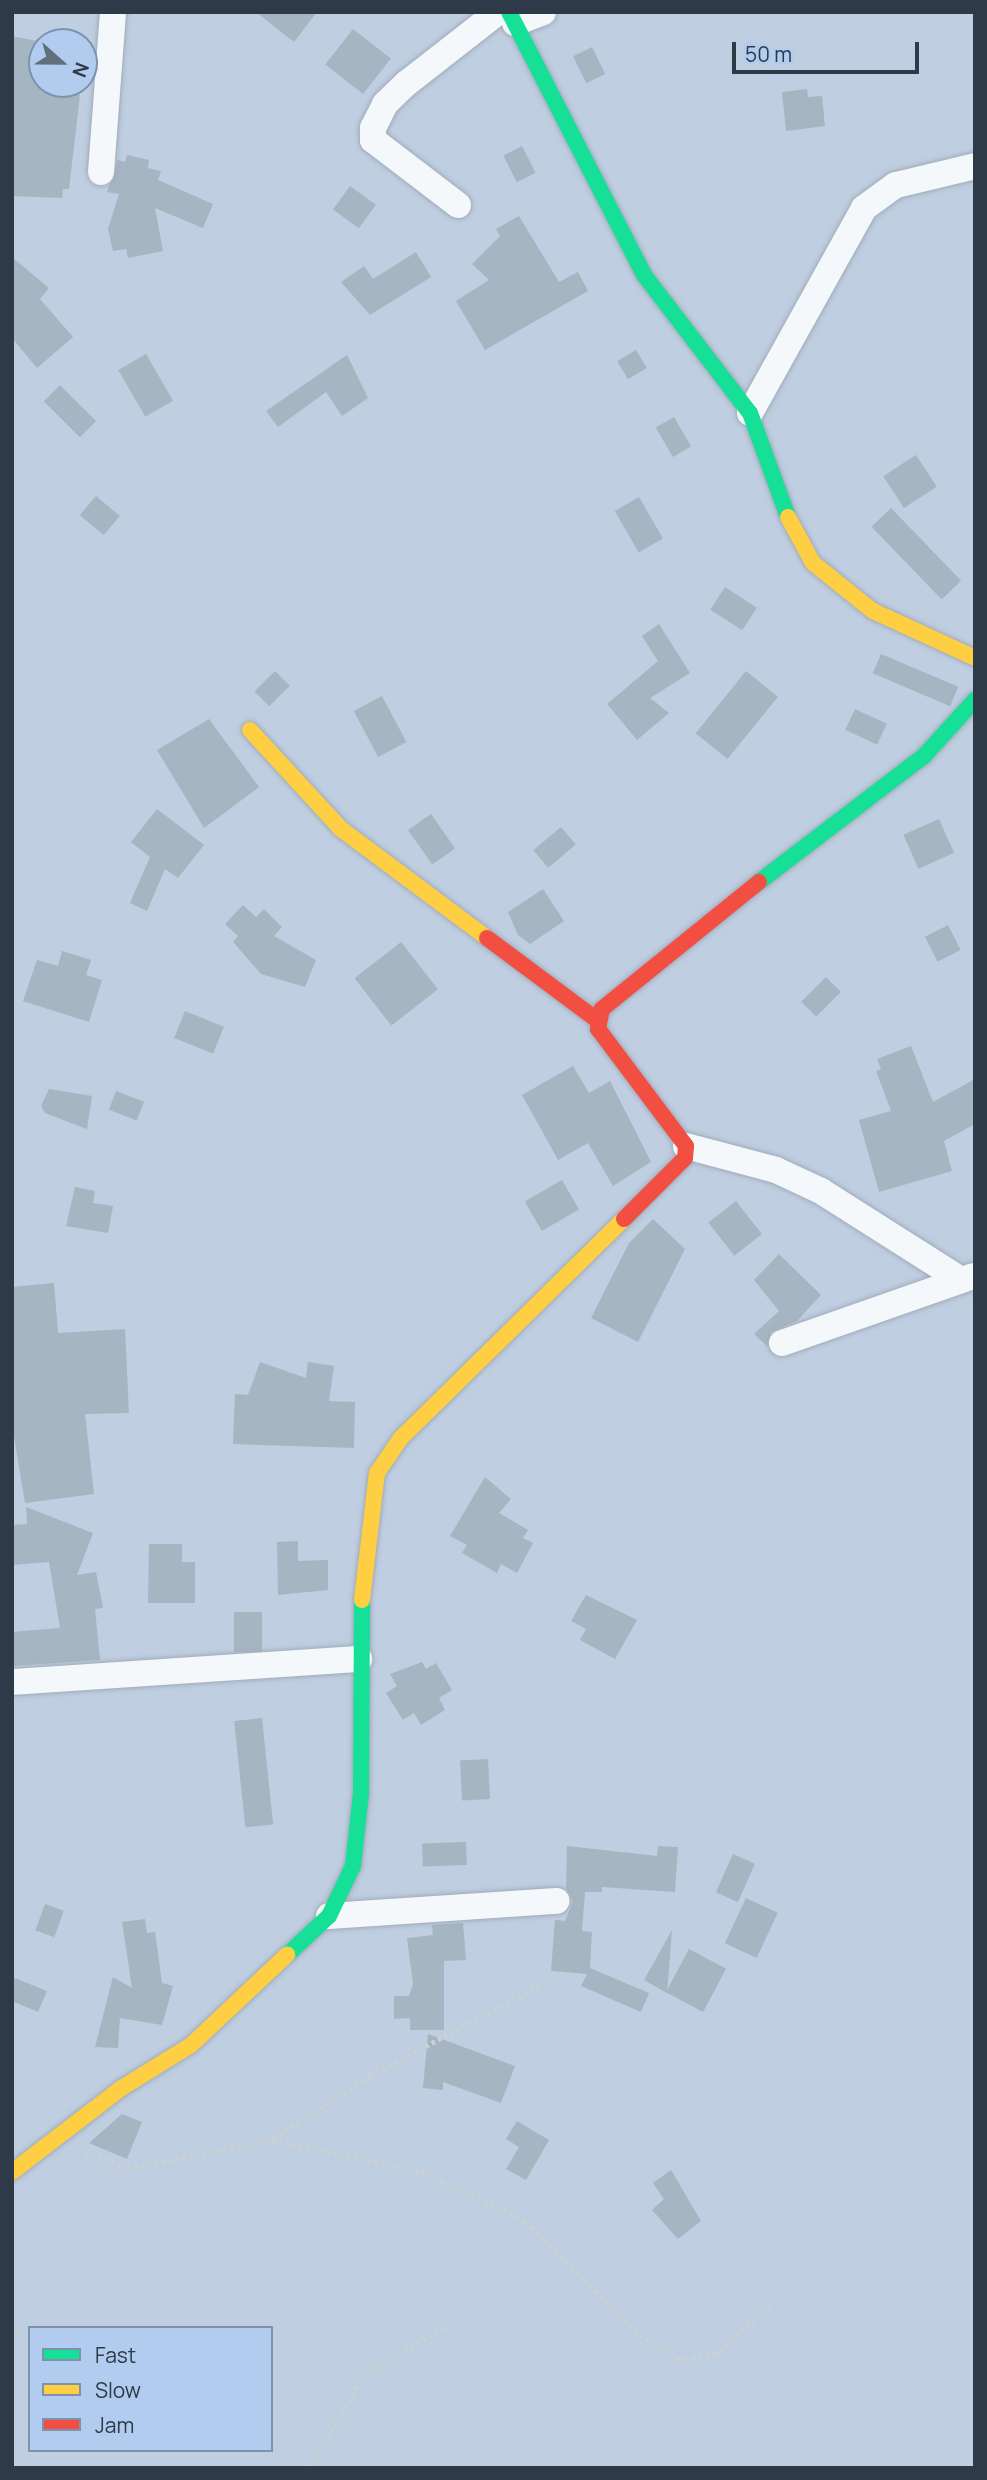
<!DOCTYPE html>
<style>
body{margin:0}
#map{position:relative;width:987px;height:2480px;overflow:hidden;background:#bfcee1;font-family:Manrope,sans-serif}
div>[style]{position:absolute}
.building>*{inset:0;background:#a6b5c2;transform-origin:0 0}
.path>*{height:4.5px;margin-top:-2.25px;transform-origin:0;background:repeating-linear-gradient(90deg,#cbd0d5 0 3.5px,transparent 0 7px)}
.roads{filter:drop-shadow(0 0 2px #a0acba) drop-shadow(0 0 2px #a0acba)}
.street>*{height:26px;margin:-13px;padding:0 13px;transform-origin:13px;border-radius:13px;background:#f5f8fa}
.fast>*{height:16px;margin:-8px;padding:0 8px;transform-origin:8px;border-radius:8px;background:#16e098}
.slow>*{height:16px;margin:-8px;padding:0 8px;transform-origin:8px;border-radius:8px;background:#ffcf43}
.jam>*{height:16px;margin:-8px;padding:0 8px;transform-origin:8px;border-radius:8px;background:#f24e42}
span{translate:-50% -50%;white-space:nowrap;text-align:center;line-height:1.15;-webkit-text-stroke:5px #b1ccef;paint-order:stroke}
.frame{position:absolute;inset:0;border:14px solid #2f3a48;pointer-events:none}
.legend{position:absolute;left:28px;top:2326px;width:245px;height:126px;box-sizing:border-box;background:#b1ccef;border:2px solid #7d92ac;margin:0;padding:9px 12px;list-style:none;font-size:21px;color:#2f3a48}
.legend li{display:flex;align-items:center;gap:14px;height:35px}
.legend b{width:35px;border:2px solid #7d92ac}
.north{position:absolute;left:28px;top:28px;width:70px;height:70px;box-sizing:border-box;background:#b1ccef;border:2px solid #7d92ac;border-radius:50%;rotate:111deg;font-size:19px;font-weight:700;line-height:28px;text-align:center;color:#2f3a48}
.north::after{content:'';display:block;margin:auto;width:24px;height:32px;background:#616e7e;clip-path:polygon(50% 0,100% 100%,50% 72%,0 100%)}
.scale{position:absolute;left:732px;top:42px;width:187px;height:32px;box-sizing:border-box;border:4px solid #2f3a48;border-top:0;padding-left:9px;font-size:21px;line-height:24px;white-space:nowrap;color:#2f3a48;-webkit-text-stroke:5px #b1ccef;paint-order:stroke}
</style>
<div id="map">
<div class="building">
<i style="clip-path:polygon(256px 12px,317px 12px,294px 42px)"></i>
<i style="left:353px;top:29px;width:48px;height:45px;rotate:38deg"></i>
<i style="clip-path:polygon(12px 36px,42px 42px,42px 87px,80px 95px,69px 189px,63px 189px,62px 198px,12px 196px)"></i>
<i style="left:592px;top:47px;width:30px;height:21px;rotate:64deg"></i>
<i style="clip-path:polygon(807px 89px,808px 97px,822px 96px,825px 126px,786px 131px,782px 92px)"></i>
<i style="left:522px;top:146px;width:30px;height:21px;rotate:63deg"></i>
<i style="clip-path:polygon(127px 155px,149px 160px,148px 168px,161px 171px,158px 180px,213px 204px,203px 228px,155px 208px,163px 251px,128px 258px,126px 249px,113px 251px,108px 229px,119px 194px,107px 192px,118px 160px,125px 162px)"></i>
<i style="left:350px;top:186px;width:32px;height:29px;rotate:36deg"></i>
<i style="clip-path:polygon(519px 216px,559px 282px,578px 272px,588px 291px,485px 350px,456px 301px,489px 280px,472px 264px,500px 236px,496px 229px)"></i>
<i style="clip-path:polygon(416px 252px,431px 277px,370px 315px,341px 282px,364px 266px,373px 279px)"></i>
<i style="clip-path:polygon(12px 257px,49px 288px,40px 299px,73px 337px,37px 368px,12px 338px)"></i>
<i style="left:636px;top:350px;width:21px;height:22px;rotate:59deg"></i>
<i style="left:146px;top:354px;width:54px;height:32px;rotate:60deg"></i>
<i style="clip-path:polygon(347px 355px,368px 398px,342px 416px,326px 392px,278px 427px,266px 411px)"></i>
<i style="left:60px;top:385px;width:51px;height:23px;rotate:45deg"></i>
<i style="left:674px;top:417px;width:34px;height:21px;rotate:60deg"></i>
<i style="left:916px;top:455px;width:38px;height:39px;rotate:57deg"></i>
<i style="left:96px;top:496px;width:31px;height:25px;rotate:40deg"></i>
<i style="left:639px;top:497px;width:48px;height:28px;rotate:60deg"></i>
<i style="left:891px;top:508px;width:101px;height:27px;rotate:46deg"></i>
<i style="left:725px;top:587px;width:38px;height:27px;rotate:33deg"></i>
<i style="clip-path:polygon(659px 624px,690px 673px,650px 698px,669px 713px,637px 740px,607px 704px,658px 661px,642px 636px)"></i>
<i style="left:881px;top:654px;width:84px;height:21px;rotate:23deg"></i>
<i style="left:275px;top:671px;width:21px;height:29px;rotate:45deg"></i>
<i style="left:746px;top:671px;width:41px;height:80px;rotate:39deg"></i>
<i style="left:382px;top:696px;width:52px;height:32px;rotate:62deg"></i>
<i style="left:855px;top:709px;width:35px;height:23px;rotate:25deg"></i>
<i style="clip-path:polygon(209px 719px,259px 787px,204px 828px,157px 750px)"></i>
<i style="clip-path:polygon(157px 809px,204px 845px,178px 878px,165px 869px,147px 911px,130px 903px,150px 857px,131px 842px)"></i>
<i style="left:431px;top:814px;width:42px;height:28px;rotate:55deg"></i>
<i style="left:939px;top:819px;width:37px;height:39px;rotate:66deg"></i>
<i style="left:561px;top:827px;width:23px;height:36px;rotate:50deg"></i>
<i style="clip-path:polygon(543px 889px,564px 921px,530px 944px,518px 935px,508px 912px)"></i>
<i style="clip-path:polygon(243px 905px,256px 917px,264px 909px,282px 927px,274px 936px,316px 960px,305px 987px,261px 974px,233px 942px,238px 936px,225px 924px)"></i>
<i style="left:948px;top:925px;width:28px;height:26px;rotate:63deg"></i>
<i style="left:401px;top:942px;width:60px;height:59px;rotate:52deg"></i>
<i style="clip-path:polygon(62px 951px,91px 960px,86px 975px,102px 980px,89px 1022px,23px 1001px,37px 960px,58px 966px)"></i>
<i style="left:826px;top:977px;width:21px;height:35px;rotate:45deg"></i>
<i style="left:185px;top:1011px;width:42px;height:29px;rotate:22deg"></i>
<i style="clip-path:polygon(911px 1046px,933px 1102px,975px 1079px,975px 1124px,944px 1141px,952px 1171px,879px 1192px,859px 1120px,891px 1111px,876px 1071px,881px 1069px,877px 1059px)"></i>
<i style="clip-path:polygon(573px 1066px,589px 1093px,610px 1081px,651px 1162px,613px 1186px,588px 1143px,558px 1160px,522px 1095px)"></i>
<i style="clip-path:polygon(49px 1089px,92px 1096px,87px 1129px,45px 1113px,41px 1106px)"></i>
<i style="left:116px;top:1091px;width:30px;height:20px;rotate:21deg"></i>
<i style="left:562px;top:1180px;width:34px;height:43px;rotate:60deg"></i>
<i style="clip-path:polygon(75px 1187px,95px 1191px,93px 1203px,113px 1206px,108px 1233px,66px 1226px)"></i>
<i style="left:736px;top:1201px;width:42px;height:35px;rotate:52deg"></i>
<i style="clip-path:polygon(653px 1219px,685px 1249px,638px 1342px,591px 1318px,629px 1243px)"></i>
<i style="clip-path:polygon(779px 1254px,821px 1295px,797px 1321px,771px 1332px,767px 1346px,754px 1334px,779px 1311px,754px 1280px)"></i>
<i style="clip-path:polygon(54px 1283px,58px 1333px,125px 1329px,129px 1413px,85px 1414px,94px 1494px,25px 1503px,12px 1424px,12px 1287px)"></i>
<i style="clip-path:polygon(260px 1362px,306px 1378px,308px 1362px,334px 1366px,329px 1401px,355px 1402px,354px 1448px,233px 1444px,235px 1394px,248px 1395px)"></i>
<i style="clip-path:polygon(485px 1477px,511px 1499px,499px 1513px,528px 1530px,523px 1538px,533px 1543px,517px 1573px,501px 1564px,497px 1573px,462px 1553px,467px 1545px,450px 1536px)"></i>
<i style="clip-path:polygon(26px 1507px,93px 1533px,77px 1575px,96px 1572px,103px 1608px,95px 1609px,100px 1660px,12px 1666px,12px 1632px,60px 1628px,49px 1562px,12px 1565px,12px 1525px,27px 1524px)"></i>
<i style="clip-path:polygon(298px 1541px,298px 1561px,328px 1560px,328px 1590px,278px 1595px,277px 1542px)"></i>
<i style="clip-path:polygon(149px 1544px,182px 1544px,182px 1562px,195px 1562px,195px 1603px,148px 1603px)"></i>
<i style="clip-path:polygon(586px 1595px,637px 1620px,615px 1659px,580px 1640px,586px 1629px,571px 1621px)"></i>
<i style="left:234px;top:1612px;width:28px;height:40px"></i>
<i style="clip-path:polygon(422px 1662px,426px 1669px,436px 1663px,452px 1690px,439px 1698px,445px 1710px,421px 1725px,414px 1713px,403px 1720px,386px 1693px,397px 1686px,390px 1674px)"></i>
<i style="left:262px;top:1718px;width:107px;height:28px;rotate:84deg"></i>
<i style="left:488px;top:1759px;width:40px;height:28px;rotate:87deg"></i>
<i style="left:466px;top:1842px;width:23px;height:44px;rotate:88deg"></i>
<i style="clip-path:polygon(567px 1846px,657px 1856px,658px 1846px,678px 1847px,675px 1892px,602px 1887px,602px 1892px,585px 1892px,582px 1931px,592px 1932px,590px 1968px,649px 1993px,641px 2012px,581px 1986px,587px 1974px,551px 1971px,555px 1920px,565px 1921px,573px 1901px,566px 1888px)"></i>
<i style="left:733px;top:1854px;width:24px;height:42px;rotate:24deg"></i>
<i style="left:746px;top:1898px;width:35px;height:50px;rotate:25deg"></i>
<i style="left:45px;top:1904px;width:20px;height:28px;rotate:20deg"></i>
<i style="clip-path:polygon(145px 1919px,147px 1933px,155px 1932px,162px 1983px,173px 1986px,162px 2025px,120px 2018px,118px 2048px,95px 2047px,113px 1977px,132px 1988px,122px 1922px)"></i>
<i style="clip-path:polygon(463px 1923px,466px 1960px,444px 1961px,444px 2030px,410px 2030px,410px 2018px,394px 2019px,394px 1996px,409px 1996px,413px 1984px,407px 1938px,433px 1935px,432px 1925px)"></i>
<i style="clip-path:polygon(672px 1930px,667px 1993px,644px 1980px)"></i>
<i style="left:689px;top:1949px;width:42px;height:49px;rotate:28deg"></i>
<i style="clip-path:polygon(12px 1977px,47px 1991px,38px 2012px,12px 2001px)"></i>
<i style="clip-path:polygon(428px 2034px,515px 2066px,501px 2103px,443px 2082px,443px 2090px,423px 2088px)"></i>
<i style="clip-path:polygon(122px 2114px,142px 2122px,127px 2159px,89px 2143px)"></i>
<i style="clip-path:polygon(517px 2121px,549px 2140px,526px 2180px,506px 2169px,519px 2147px,506px 2139px)"></i>
<i style="clip-path:polygon(671px 2170px,701px 2221px,678px 2239px,652px 2210px,664px 2199px,653px 2183px)"></i>
</div>
<div class="path">
<i style="left:273px;top:2139px;width:116px;rotate:-33deg"></i>
<i style="left:370px;top:2076px;width:205px;rotate:-28.2deg"></i>
<i style="left:85px;top:2153px;width:45px;rotate:19.7deg"></i>
<i style="left:127px;top:2168px;width:148px;rotate:-10.9deg"></i>
<i style="left:272px;top:2140px;width:152px;rotate:12.1deg"></i>
<i style="left:421px;top:2172px;width:116px;rotate:25deg"></i>
<i style="left:526px;top:2221px;width:161px;rotate:45deg"></i>
<i style="left:640px;top:2335px;width:45px;rotate:32.3deg"></i>
<i style="left:678px;top:2359px;width:38px;rotate:-6deg"></i>
<i style="left:716px;top:2355px;width:76px;rotate:-42.3deg"></i>
<i style="left:310px;top:2468px;width:106px;rotate:-60.1deg"></i>
<i style="left:363px;top:2376px;width:97px;rotate:-31.1deg"></i>
</div>
<div class="roads">
<div class="street">
<i style="left:515px;top:23px;width:30px;rotate:-21deg"></i>
<i style="left:101px;top:172px;width:160px;rotate:-85.7deg"></i>
<i style="left:458px;top:205px;width:107px;rotate:-142.6deg"></i>
<i style="left:373px;top:140px;width:12px;rotate:-90deg"></i>
<i style="left:373px;top:128px;width:27px;rotate:-63deg"></i>
<i style="left:385px;top:104px;width:30px;rotate:-44deg"></i>
<i style="left:407px;top:83px;width:115px;rotate:-38deg"></i>
<i style="left:750px;top:413px;width:235px;rotate:-60.9deg"></i>
<i style="left:864px;top:208px;width:39px;rotate:-36deg"></i>
<i style="left:896px;top:185px;width:81px;rotate:-13.5deg"></i>
<i style="left:686px;top:1146px;width:93px;rotate:14.9deg"></i>
<i style="left:776px;top:1170px;width:50px;rotate:25deg"></i>
<i style="left:821px;top:1191px;width:166px;rotate:32.4deg"></i>
<i style="left:782px;top:1343px;width:202px;rotate:-19.3deg"></i>
<i style="left:12px;top:1682px;width:348px;rotate:-3.8deg"></i>
<i style="left:329px;top:1916px;width:228px;rotate:-3.8deg"></i>
</div>
<div class="fast">
<i style="left:509px;top:12px;width:296px;rotate:62.8deg"></i>
<i style="left:644px;top:275px;width:174px;rotate:52.5deg"></i>
<i style="left:750px;top:413px;width:111px;rotate:69.9deg"></i>
<i style="left:759px;top:882px;width:208px;rotate:-37.4deg"></i>
<i style="left:924px;top:756px;width:76px;rotate:-47.7deg"></i>
<i style="left:287px;top:1955px;width:57px;rotate:-42.9deg"></i>
<i style="left:329px;top:1916px;width:55px;rotate:-64.4deg"></i>
<i style="left:353px;top:1866px;width:73px;rotate:-83.7deg"></i>
<i style="left:361px;top:1793px;width:193px;rotate:-89.7deg"></i>
</div>
<div class="slow">
<i style="left:788px;top:517px;width:52px;rotate:61.5deg"></i>
<i style="left:813px;top:563px;width:77px;rotate:38.7deg"></i>
<i style="left:873px;top:611px;width:112px;rotate:24.7deg"></i>
<i style="left:250px;top:730px;width:134px;rotate:47.4deg"></i>
<i style="left:341px;top:829px;width:182px;rotate:36.7deg"></i>
<i style="left:362px;top:1600px;width:128px;rotate:-83.3deg"></i>
<i style="left:377px;top:1473px;width:42px;rotate:-55.6deg"></i>
<i style="left:401px;top:1438px;width:313px;rotate:-44.5deg"></i>
<i style="left:12px;top:2172px;width:136px;rotate:-37.5deg"></i>
<i style="left:120px;top:2089px;width:84px;rotate:-31.8deg"></i>
<i style="left:191px;top:2045px;width:132px;rotate:-43.2deg"></i>
</div>
<div class="jam">
<i style="left:487px;top:938px;width:137px;rotate:36.7deg"></i>
<i style="left:624px;top:1219px;width:86px;rotate:-45deg"></i>
<i style="left:685px;top:1158px;width:12px;rotate:-85deg"></i>
<i style="left:686px;top:1146px;width:146px;rotate:-126.9deg"></i>
<i style="left:598px;top:1029px;width:20px;rotate:-79deg"></i>
<i style="left:602px;top:1009px;width:202px;rotate:-39deg"></i>
</div>
</div>
<div class="frame"></div>
<ul class="legend">
<li><b style="height:9px;background:#16e098"></b>Fast</li>
<li><b style="height:9px;background:#ffcf43"></b>Slow</li>
<li><b style="height:9px;background:#f24e42"></b>Jam</li>
</ul>
<div class="north">N</div>
<div class="scale">50 m</div>
</div>
